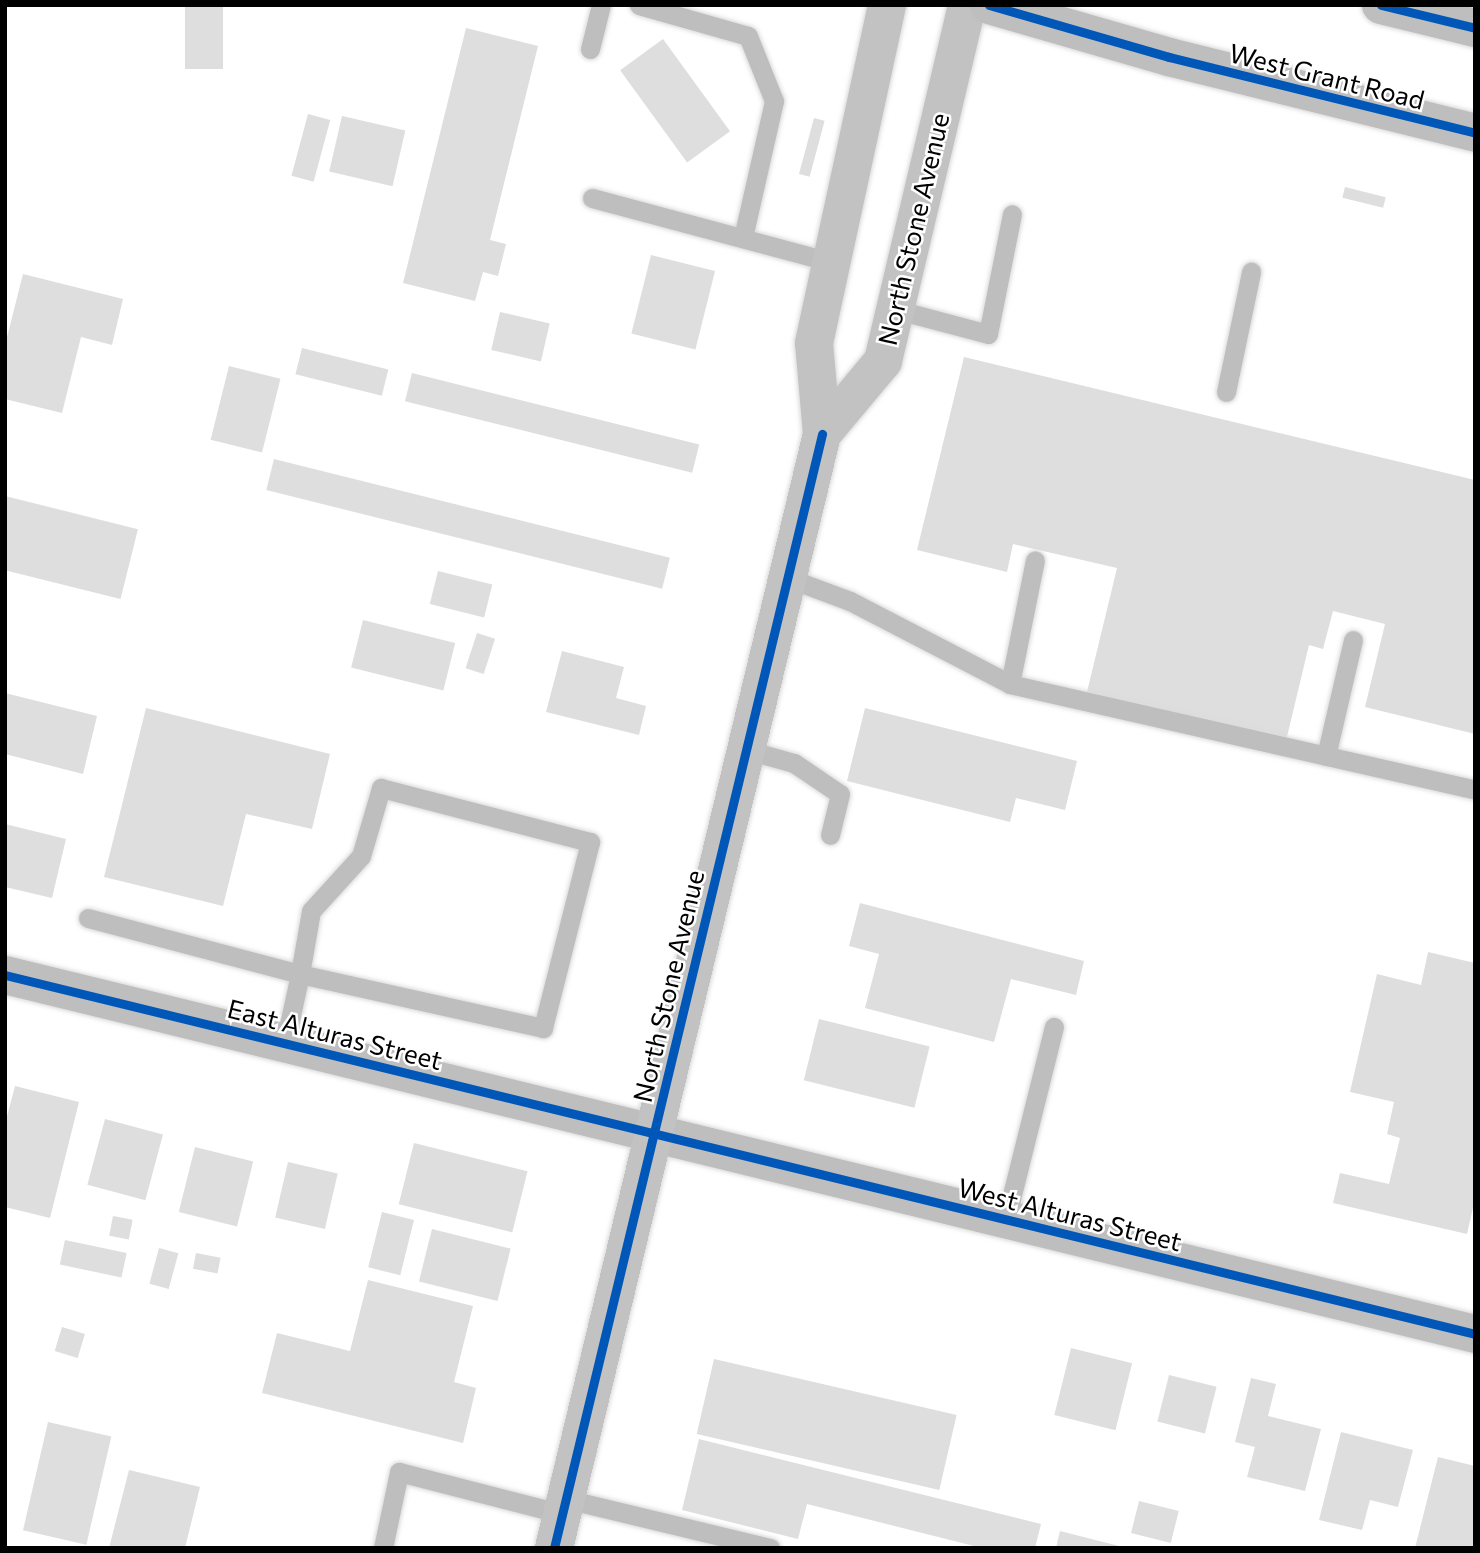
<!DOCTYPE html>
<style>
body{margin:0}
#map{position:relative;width:1480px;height:1553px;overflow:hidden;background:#fff;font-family:Commissioner,sans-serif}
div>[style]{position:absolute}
.building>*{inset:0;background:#dedede;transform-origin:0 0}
.roads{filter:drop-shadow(0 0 2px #dbdbdb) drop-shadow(0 0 2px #dbdbdb)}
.service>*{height:19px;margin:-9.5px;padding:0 9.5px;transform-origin:9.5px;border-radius:9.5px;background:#bebebe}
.minor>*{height:38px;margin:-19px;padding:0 19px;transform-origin:19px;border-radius:19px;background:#bebebe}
.secondary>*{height:38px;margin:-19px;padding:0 19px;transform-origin:19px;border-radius:19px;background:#c2c2c2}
.primary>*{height:38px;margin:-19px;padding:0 19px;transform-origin:19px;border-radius:19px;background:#bebebe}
.cycleway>*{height:9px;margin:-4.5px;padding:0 4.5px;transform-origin:4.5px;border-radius:4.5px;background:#0057b8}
span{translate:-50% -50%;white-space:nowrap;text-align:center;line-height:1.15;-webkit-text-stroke:5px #fff;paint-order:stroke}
.street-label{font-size:26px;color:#000}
.frame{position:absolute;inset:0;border:7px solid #000;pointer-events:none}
</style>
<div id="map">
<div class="building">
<i style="left:185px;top:5px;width:38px;height:64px"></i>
<i style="clip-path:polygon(466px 28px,538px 46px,490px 240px,506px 244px,498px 276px,483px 272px,475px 301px,403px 283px)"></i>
<i style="left:663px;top:39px;width:114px;height:53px;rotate:54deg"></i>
<i style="left:308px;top:114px;width:23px;height:64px;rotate:15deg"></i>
<i style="left:342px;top:116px;width:65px;height:57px;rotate:13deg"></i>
<i style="left:814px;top:118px;width:11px;height:58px;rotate:15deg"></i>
<i style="left:1345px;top:187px;width:42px;height:11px;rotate:14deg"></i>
<i style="left:651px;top:255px;width:66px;height:81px;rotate:14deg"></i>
<i style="clip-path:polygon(23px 274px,123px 299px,112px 345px,81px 337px,62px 413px,5px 399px,5px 345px)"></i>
<i style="left:500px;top:312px;width:51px;height:39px;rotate:13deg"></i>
<i style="left:302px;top:348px;width:89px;height:27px;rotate:14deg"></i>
<i style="clip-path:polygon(964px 357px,1475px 480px,1475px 734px,1365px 707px,1385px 624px,1333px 611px,1323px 649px,1309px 645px,1286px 741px,1087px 692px,1117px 568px,1013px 544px,1007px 572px,917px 550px)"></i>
<i style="left:229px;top:366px;width:53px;height:76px;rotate:14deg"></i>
<i style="left:412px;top:373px;width:296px;height:29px;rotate:14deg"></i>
<i style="left:274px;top:459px;width:408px;height:32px;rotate:14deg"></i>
<i style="left:5px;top:496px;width:137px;height:72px;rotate:14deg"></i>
<i style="left:438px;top:571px;width:56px;height:34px;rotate:14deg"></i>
<i style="left:363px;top:620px;width:95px;height:49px;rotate:14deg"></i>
<i style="left:477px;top:633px;width:19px;height:37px;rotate:18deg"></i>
<i style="clip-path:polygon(562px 651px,624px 667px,616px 698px,646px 706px,639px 735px,546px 712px)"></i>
<i style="clip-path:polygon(5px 693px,97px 716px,83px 774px,5px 754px)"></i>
<i style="clip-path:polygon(146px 708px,330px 754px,312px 829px,246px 814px,223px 906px,104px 877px)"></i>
<i style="clip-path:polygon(865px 708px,1077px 761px,1065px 810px,1016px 798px,1010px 822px,847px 781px)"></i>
<i style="clip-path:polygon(5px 824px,66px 839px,52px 898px,5px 887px)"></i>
<i style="clip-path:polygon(860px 903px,1084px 961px,1076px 995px,1011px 979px,994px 1042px,865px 1008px,879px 954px,849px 946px)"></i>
<i style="clip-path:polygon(1428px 952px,1475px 963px,1475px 1199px,1467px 1234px,1333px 1203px,1340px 1173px,1389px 1184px,1400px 1138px,1387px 1134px,1394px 1102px,1350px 1092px,1377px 974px,1421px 985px)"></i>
<i style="left:819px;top:1019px;width:114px;height:63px;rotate:14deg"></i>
<i style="clip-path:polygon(15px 1086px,79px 1102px,50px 1218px,5px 1207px,5px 1124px)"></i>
<i style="left:105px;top:1119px;width:60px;height:68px;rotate:15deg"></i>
<i style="left:414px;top:1143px;width:117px;height:63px;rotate:14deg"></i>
<i style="left:195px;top:1147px;width:60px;height:67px;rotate:14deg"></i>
<i style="left:288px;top:1162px;width:51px;height:57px;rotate:13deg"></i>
<i style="left:382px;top:1212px;width:33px;height:57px;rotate:14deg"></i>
<i style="left:113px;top:1216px;width:20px;height:20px;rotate:11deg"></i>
<i style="left:432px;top:1229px;width:81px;height:54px;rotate:14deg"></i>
<i style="left:65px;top:1240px;width:63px;height:25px;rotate:12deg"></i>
<i style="left:159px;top:1248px;width:20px;height:37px;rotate:15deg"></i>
<i style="left:196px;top:1253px;width:25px;height:16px;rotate:11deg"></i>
<i style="clip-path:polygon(368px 1280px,473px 1306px,454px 1382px,476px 1388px,463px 1443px,262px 1393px,277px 1333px,350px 1351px)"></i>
<i style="left:62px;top:1327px;width:24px;height:25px;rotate:17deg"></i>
<i style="left:1071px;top:1348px;width:63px;height:69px;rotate:14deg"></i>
<i style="left:714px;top:1359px;width:249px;height:77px;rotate:13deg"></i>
<i style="left:1169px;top:1375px;width:49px;height:48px;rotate:14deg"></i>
<i style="clip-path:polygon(1251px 1378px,1276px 1384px,1268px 1416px,1321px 1429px,1305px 1491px,1247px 1477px,1255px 1447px,1235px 1442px)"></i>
<i style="left:48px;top:1422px;width:65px;height:111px;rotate:13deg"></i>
<i style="clip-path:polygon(1341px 1432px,1413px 1450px,1398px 1507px,1370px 1500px,1362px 1530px,1319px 1520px)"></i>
<i style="clip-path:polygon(699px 1439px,1041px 1524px,1035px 1548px,982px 1548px,807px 1504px,798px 1539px,682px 1510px)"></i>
<i style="clip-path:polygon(1438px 1457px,1475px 1466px,1475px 1548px,1415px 1548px)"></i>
<i style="clip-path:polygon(129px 1470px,200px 1487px,185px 1548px,109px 1548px)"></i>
<i style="left:1139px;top:1501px;width:41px;height:33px;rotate:14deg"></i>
<i style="clip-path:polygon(1060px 1531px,1123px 1547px,1123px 1548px,1056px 1548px)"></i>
</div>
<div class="roads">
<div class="service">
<i style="left:639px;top:5px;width:113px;rotate:15.9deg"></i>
<i style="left:748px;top:36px;width:70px;rotate:68.2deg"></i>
<i style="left:774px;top:101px;width:140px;rotate:102.8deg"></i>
<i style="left:590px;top:49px;width:45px;rotate:-76deg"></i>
<i style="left:592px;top:198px;width:247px;rotate:15deg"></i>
<i style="left:894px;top:309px;width:97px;rotate:14.9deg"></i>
<i style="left:988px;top:334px;width:122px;rotate:-78.7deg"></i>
<i style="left:1226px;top:392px;width:123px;rotate:-78.2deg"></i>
<i style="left:788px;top:578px;width:66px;rotate:20.4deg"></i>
<i style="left:850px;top:601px;width:180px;rotate:27.4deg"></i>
<i style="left:1010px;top:684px;width:477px;rotate:12.8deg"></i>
<i style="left:1010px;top:684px;width:126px;rotate:-78.6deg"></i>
<i style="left:747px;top:750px;width:49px;rotate:15.5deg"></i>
<i style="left:794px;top:763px;width:55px;rotate:34deg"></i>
<i style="left:840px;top:794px;width:42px;rotate:103.7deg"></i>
<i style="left:1326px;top:756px;width:119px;rotate:-76.9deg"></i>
<i style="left:381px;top:788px;width:216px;rotate:14.5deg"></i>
<i style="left:590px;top:842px;width:192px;rotate:104.2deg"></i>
<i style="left:543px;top:1028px;width:249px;rotate:-167.5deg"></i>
<i style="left:300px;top:974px;width:64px;rotate:-80.1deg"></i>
<i style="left:311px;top:911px;width:74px;rotate:-47.7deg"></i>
<i style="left:361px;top:856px;width:71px;rotate:-73.6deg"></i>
<i style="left:88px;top:918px;width:219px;rotate:14.8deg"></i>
<i style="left:300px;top:974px;width:71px;rotate:102.3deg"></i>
<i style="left:1006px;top:1219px;width:198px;rotate:-76deg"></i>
<i style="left:566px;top:1499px;width:210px;rotate:13.5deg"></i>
<i style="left:383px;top:1548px;width:78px;rotate:-78.1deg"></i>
<i style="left:399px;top:1472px;width:168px;rotate:14.4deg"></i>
</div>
<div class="minor">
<i style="left:5px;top:975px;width:1513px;rotate:13.72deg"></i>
</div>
<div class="secondary">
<i style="left:822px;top:434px;width:95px;rotate:-50.1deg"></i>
<i style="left:883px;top:361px;width:366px;rotate:-76.7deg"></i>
<i style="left:554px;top:1548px;width:1146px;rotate:-76.47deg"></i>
<i style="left:822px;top:434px;width:91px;rotate:-95deg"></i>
<i style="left:814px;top:343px;width:346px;rotate:-77.8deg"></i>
</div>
<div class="primary">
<i style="left:989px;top:5px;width:187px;rotate:16.1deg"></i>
<i style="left:1169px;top:57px;width:315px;rotate:13.9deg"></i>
<i style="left:1381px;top:5px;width:97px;rotate:13.7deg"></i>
</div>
</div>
<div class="cycleway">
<i style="left:989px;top:5px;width:187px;rotate:16.1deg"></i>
<i style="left:1169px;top:57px;width:315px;rotate:13.9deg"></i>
<i style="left:1381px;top:5px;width:97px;rotate:13.7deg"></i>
<i style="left:5px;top:975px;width:1513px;rotate:13.72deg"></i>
<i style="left:554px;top:1548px;width:1146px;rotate:-76.47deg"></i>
</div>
<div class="street-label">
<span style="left:1327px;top:76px;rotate:14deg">West Grant Road</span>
<span style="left:913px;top:229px;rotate:-77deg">North Stone Avenue</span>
<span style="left:668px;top:986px;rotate:-77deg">North Stone Avenue</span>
<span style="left:335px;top:1034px;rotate:14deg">East Alturas Street</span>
<span style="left:1070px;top:1214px;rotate:14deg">West Alturas Street</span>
</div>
<div class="frame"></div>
</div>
